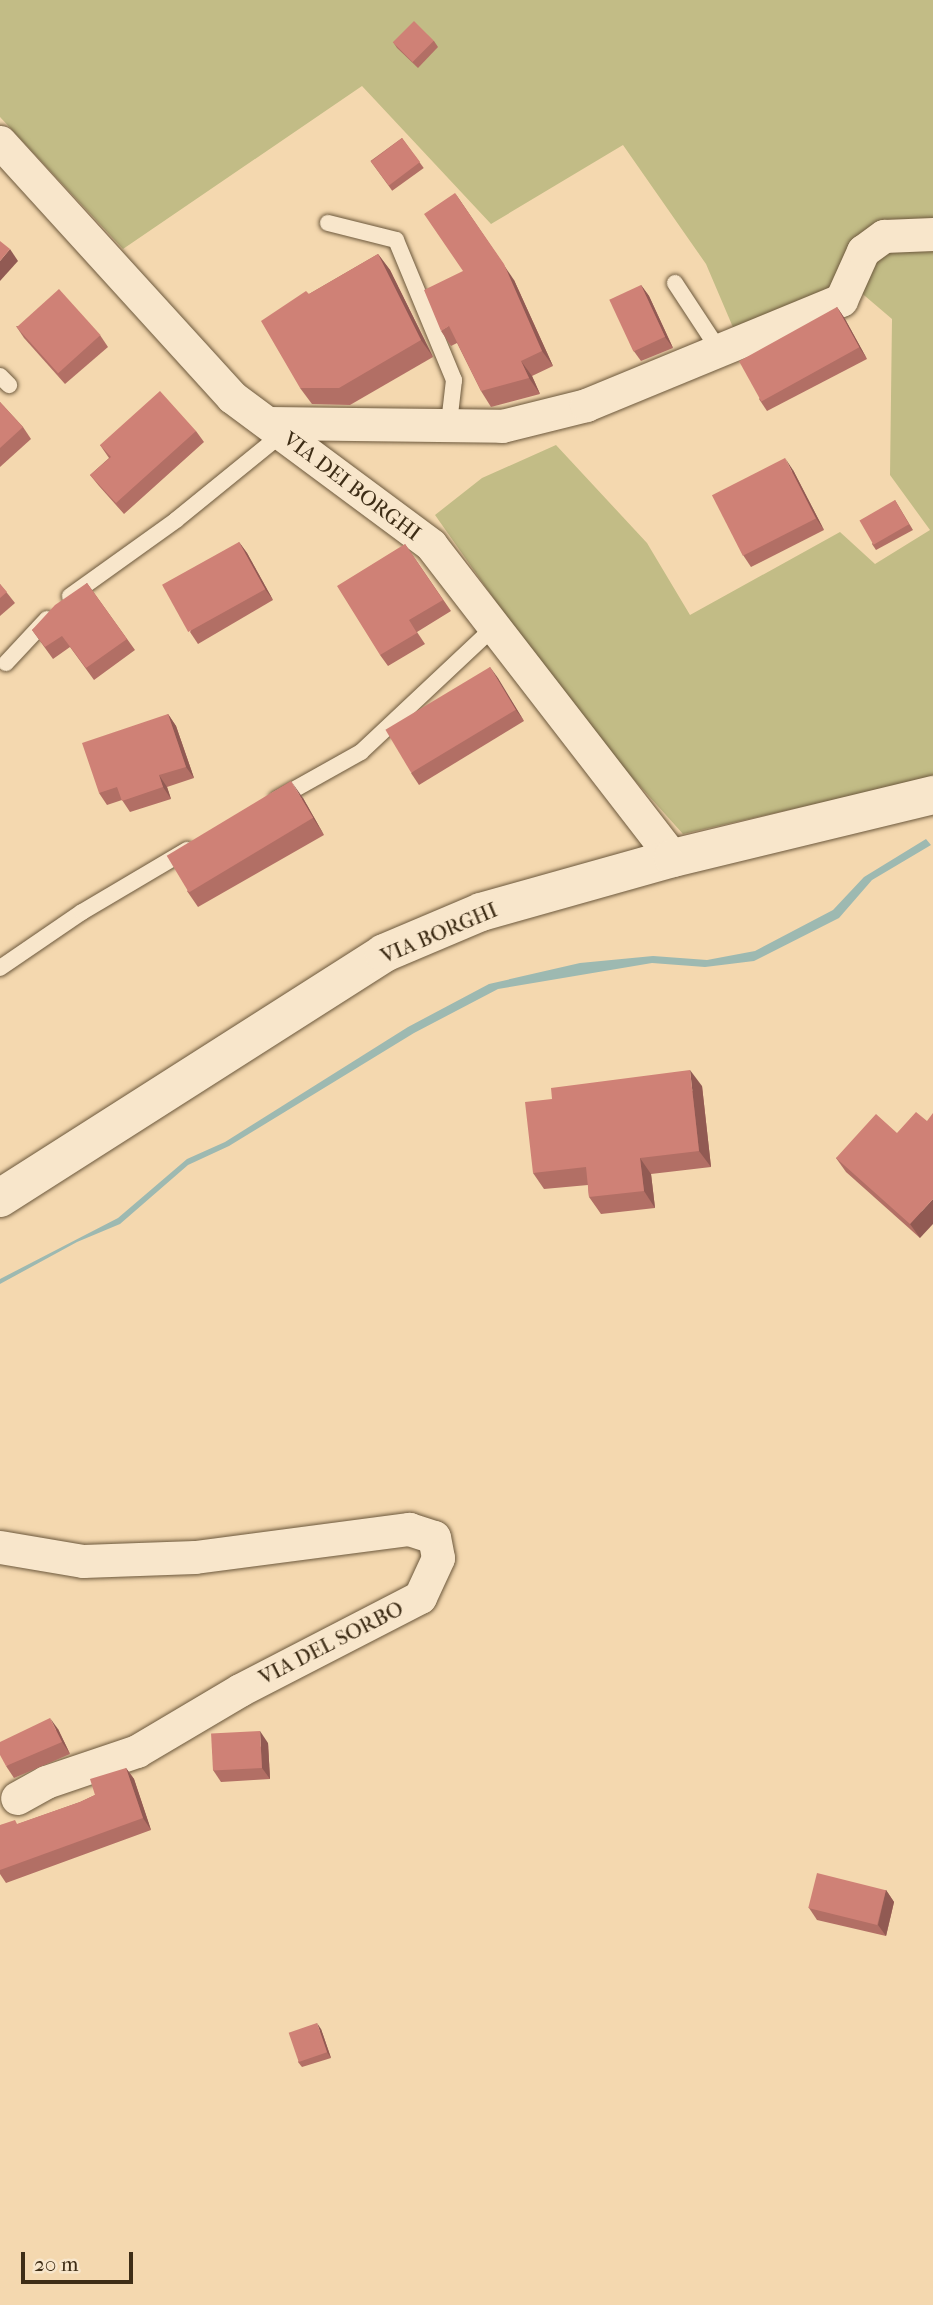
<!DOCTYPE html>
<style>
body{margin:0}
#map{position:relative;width:933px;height:2305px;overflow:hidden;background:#f4d8af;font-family:"IM FELL French Canon",serif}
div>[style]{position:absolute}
.green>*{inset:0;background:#c2bc86}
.water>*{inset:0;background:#9db9b1}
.roads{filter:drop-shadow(0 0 2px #6c583c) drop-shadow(0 0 2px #6c583c)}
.service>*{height:16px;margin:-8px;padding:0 8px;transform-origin:8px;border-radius:8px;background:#f8e6cb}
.minor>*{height:33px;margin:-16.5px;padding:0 16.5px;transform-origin:16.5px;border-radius:16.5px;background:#f8e6cb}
.secondary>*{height:38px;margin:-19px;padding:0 19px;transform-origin:19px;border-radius:19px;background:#f8e6cb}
.wall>*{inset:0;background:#b26f65;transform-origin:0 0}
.shaded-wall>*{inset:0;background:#915a53}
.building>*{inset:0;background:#cf8176;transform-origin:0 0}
span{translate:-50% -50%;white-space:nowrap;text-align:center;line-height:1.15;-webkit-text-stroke:5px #f8e6cb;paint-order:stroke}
.street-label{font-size:21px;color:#3e2d16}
.scale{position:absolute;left:21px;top:2252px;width:112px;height:32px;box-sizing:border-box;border:4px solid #3e2d16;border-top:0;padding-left:9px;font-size:21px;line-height:24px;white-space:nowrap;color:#3e2d16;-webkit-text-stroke:5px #f8e6cb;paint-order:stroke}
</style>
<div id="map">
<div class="green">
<i style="clip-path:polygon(0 0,933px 0,933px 777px,683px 834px,576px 715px,435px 515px,482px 478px,556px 445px,647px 543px,690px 615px,840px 532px,875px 564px,930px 530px,890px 475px,892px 319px,838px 273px,827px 294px,735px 332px,706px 264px,623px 145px,491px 224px,362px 86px,123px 249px,0 117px)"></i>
</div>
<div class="water">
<i style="clip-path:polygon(926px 839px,931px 845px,872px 880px,839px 918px,754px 961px,705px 967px,652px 963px,498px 989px,414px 1033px,229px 1146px,188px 1165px,120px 1224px,77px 1242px,0 1284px,0 1279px,118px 1218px,187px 1159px,225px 1142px,408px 1027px,489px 984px,580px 963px,653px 956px,707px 960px,755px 951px,833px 910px,864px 877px)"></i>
</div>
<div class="roads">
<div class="service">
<i style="left:328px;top:223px;width:70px;rotate:14deg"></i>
<i style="left:396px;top:240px;width:152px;rotate:67.5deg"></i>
<i style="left:454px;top:380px;width:43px;rotate:96.6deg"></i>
<i style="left:675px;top:283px;width:80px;rotate:56.7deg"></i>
<i style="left:0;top:376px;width:13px;rotate:45deg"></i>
<i style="left:70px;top:596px;width:130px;rotate:-35.6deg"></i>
<i style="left:176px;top:520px;width:138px;rotate:-39.1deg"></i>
<i style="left:6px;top:663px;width:60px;rotate:-47deg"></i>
<i style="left:277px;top:799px;width:96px;rotate:-29.2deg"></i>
<i style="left:361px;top:752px;width:183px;rotate:-43.2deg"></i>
<i style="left:0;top:968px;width:99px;rotate:-34.3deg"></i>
<i style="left:82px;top:912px;width:122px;rotate:-30.6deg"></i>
</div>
<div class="minor">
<i style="left:0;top:142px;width:345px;rotate:47.7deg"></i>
<i style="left:232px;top:397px;width:248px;rotate:36.6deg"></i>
<i style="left:431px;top:545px;width:396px;rotate:52.3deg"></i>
<i style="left:269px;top:423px;width:233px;rotate:0.7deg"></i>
<i style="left:502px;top:426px;width:87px;rotate:-14deg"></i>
<i style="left:586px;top:405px;width:276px;rotate:-22.4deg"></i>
<i style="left:841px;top:300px;width:54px;rotate:-65.8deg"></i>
<i style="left:863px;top:251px;width:26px;rotate:-36deg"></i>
<i style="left:884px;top:236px;width:49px;rotate:-2.3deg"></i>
<i style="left:0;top:1547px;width:84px;rotate:9.6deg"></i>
<i style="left:83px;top:1561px;width:112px;rotate:-2deg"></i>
<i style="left:195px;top:1557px;width:216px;rotate:-7.5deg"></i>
<i style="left:409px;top:1529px;width:26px;rotate:18deg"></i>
<i style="left:434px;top:1537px;width:21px;rotate:79deg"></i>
<i style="left:438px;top:1558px;width:43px;rotate:114.8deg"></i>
<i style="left:420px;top:1597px;width:203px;rotate:152.7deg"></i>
<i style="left:240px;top:1690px;width:120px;rotate:149.4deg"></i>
<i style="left:137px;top:1751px;width:96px;rotate:161.2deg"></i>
<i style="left:46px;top:1782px;width:33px;rotate:151deg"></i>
</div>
<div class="secondary">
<i style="left:0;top:1198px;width:456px;rotate:-32.5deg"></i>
<i style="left:384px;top:953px;width:105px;rotate:-22.9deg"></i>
<i style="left:481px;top:912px;width:199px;rotate:-15.7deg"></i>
<i style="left:673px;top:858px;width:268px;rotate:-13.6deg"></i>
</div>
</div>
<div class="wall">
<i style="clip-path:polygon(434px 41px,438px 47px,418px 68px,397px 48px,393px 42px)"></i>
<i style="left:402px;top:138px;width:37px;height:39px;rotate:54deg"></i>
<i style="clip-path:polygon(378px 254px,390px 270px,433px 357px,350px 405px,312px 404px,300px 388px,309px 294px)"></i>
<i style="clip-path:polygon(514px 280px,553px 366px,532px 376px,540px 394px,491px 407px,481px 391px,457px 343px,451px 346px,441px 331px)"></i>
<i style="clip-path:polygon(641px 285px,649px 296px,673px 348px,641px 361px,633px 350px)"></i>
<i style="clip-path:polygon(837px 307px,845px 319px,867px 359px,767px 411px,759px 399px)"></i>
<i style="clip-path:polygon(16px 326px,100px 335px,108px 347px,65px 384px,24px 338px)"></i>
<i style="clip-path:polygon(0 402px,23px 427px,31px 439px,0 467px)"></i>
<i style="clip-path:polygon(196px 431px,204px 442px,124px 514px,99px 486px,90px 475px,109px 458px,100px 445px)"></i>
<i style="clip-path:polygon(793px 470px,824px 530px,751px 567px,743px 555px)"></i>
<i style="clip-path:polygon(895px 500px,913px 530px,876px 550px,872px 544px)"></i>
<i style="clip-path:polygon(239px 542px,247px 553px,273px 600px,198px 644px,190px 632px)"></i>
<i style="clip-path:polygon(405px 544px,451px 611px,417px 632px,425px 644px,388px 666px,380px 655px)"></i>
<i style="clip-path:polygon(87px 583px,135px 650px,94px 680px,70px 647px,53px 659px,32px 630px)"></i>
<i style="clip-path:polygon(0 584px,15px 603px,0 616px)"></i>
<i style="clip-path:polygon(490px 667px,524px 721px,419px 785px,411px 773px)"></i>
<i style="clip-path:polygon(168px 714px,176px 726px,194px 778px,167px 787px,171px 799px,130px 812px,122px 800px,107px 805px,99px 793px)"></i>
<i style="clip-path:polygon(303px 798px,324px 835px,198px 907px,187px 891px)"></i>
<i style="clip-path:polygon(702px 1086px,711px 1167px,651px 1174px,655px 1208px,601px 1214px,589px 1197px,588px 1185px,544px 1189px,533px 1173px)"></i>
<i style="clip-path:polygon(927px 1121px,920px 1238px,846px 1172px,836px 1158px)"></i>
<i style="clip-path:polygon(58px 1729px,70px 1754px,14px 1778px,6px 1766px)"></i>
<i style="clip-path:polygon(268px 1743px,270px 1779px,221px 1782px,213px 1770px)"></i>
<i style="clip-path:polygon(126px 1768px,134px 1779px,151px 1830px,6px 1883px,0 1874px,0 1825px,18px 1824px,80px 1802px,95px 1795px)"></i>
<i style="clip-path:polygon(886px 1890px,894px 1902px,886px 1936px,817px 1920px,809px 1908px)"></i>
<i style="clip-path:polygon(321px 2029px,331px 2058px,302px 2067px,298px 2062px)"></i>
</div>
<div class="shaded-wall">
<i style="clip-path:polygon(455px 193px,514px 280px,553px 366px,542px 351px)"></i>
<i style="clip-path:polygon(10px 249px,18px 261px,0 281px,0 261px)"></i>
<i style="clip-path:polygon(378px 254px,390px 270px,433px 357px,421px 340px)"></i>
<i style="clip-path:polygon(641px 285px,649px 296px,673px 348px,665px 337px)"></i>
<i style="clip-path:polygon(837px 307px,845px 319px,867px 359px,859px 347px)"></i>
<i style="clip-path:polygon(521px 361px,532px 376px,540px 394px,529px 378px)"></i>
<i style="clip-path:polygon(785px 458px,793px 470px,824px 530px,816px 518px)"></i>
<i style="clip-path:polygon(239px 542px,247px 553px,273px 600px,265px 589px)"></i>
<i style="clip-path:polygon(490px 667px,498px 678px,524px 721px,516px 710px)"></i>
<i style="clip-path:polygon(168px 714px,176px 726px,194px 778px,186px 767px)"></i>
<i style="clip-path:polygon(159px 775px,167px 787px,171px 799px,163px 787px)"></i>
<i style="clip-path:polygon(291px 781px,303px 798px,324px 835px,313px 818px)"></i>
<i style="clip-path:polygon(690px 1070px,702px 1086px,711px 1167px,699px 1151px)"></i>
<i style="clip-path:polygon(640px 1158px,651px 1174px,655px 1208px,644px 1191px)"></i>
<i style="clip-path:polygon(933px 1199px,933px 1224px,920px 1238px,910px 1224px)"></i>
<i style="clip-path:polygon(50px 1718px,58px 1729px,70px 1754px,62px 1742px)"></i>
<i style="clip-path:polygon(260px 1731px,268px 1743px,270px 1779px,262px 1768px)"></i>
<i style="clip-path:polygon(126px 1768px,134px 1779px,151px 1830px,143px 1818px)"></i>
<i style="clip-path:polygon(886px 1890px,894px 1902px,886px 1936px,878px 1925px)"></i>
<i style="clip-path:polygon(317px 2023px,321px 2029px,331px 2058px,327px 2052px)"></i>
</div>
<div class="building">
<i style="left:414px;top:21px;width:28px;height:30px;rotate:45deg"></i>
<i style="left:402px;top:138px;width:30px;height:39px;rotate:53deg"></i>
<i style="clip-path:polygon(455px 193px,504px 264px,542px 351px,521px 361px,529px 378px,481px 391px,449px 326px,441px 331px,424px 290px,463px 271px,424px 214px)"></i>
<i style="clip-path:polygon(0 241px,10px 249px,0 261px)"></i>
<i style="clip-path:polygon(378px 254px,421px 340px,339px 388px,300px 388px,261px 321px,306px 291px,309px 294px)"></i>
<i style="left:641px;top:285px;width:57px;height:35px;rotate:65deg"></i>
<i style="left:59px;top:289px;width:62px;height:57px;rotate:48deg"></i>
<i style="left:837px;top:307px;width:46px;height:112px;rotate:61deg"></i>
<i style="clip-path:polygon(160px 391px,196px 431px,116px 503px,90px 475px,111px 457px,100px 445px)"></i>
<i style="clip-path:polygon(0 402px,23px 427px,0 448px)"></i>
<i style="left:785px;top:458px;width:68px;height:82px;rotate:63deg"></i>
<i style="left:895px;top:500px;width:28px;height:41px;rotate:60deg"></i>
<i style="left:239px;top:542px;width:54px;height:88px;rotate:61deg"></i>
<i style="clip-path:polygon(405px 544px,443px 600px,409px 620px,417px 633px,380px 655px,337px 586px)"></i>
<i style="clip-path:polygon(87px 583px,127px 639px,86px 668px,62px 636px,45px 647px,32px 630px,55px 605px)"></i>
<i style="clip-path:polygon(0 584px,7px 592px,0 598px)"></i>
<i style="left:490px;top:667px;width:50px;height:122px;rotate:59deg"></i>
<i style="clip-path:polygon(168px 714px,186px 767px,159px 775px,163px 787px,122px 801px,117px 787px,99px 793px,82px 743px)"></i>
<i style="left:291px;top:781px;width:43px;height:145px;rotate:59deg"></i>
<i style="clip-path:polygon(690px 1070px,699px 1151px,640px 1158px,644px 1191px,589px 1197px,586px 1167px,533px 1173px,525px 1102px,552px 1099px,551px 1088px)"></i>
<i style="clip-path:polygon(916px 1112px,927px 1121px,933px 1113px,933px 1199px,910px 1224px,836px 1158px,876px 1114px,897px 1133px)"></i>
<i style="clip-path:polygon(50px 1718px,62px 1742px,6px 1766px,0 1755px,0 1742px)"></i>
<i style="left:260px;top:1731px;width:37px;height:49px;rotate:87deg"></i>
<i style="clip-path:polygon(126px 1768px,143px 1818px,0 1870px,0 1825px,15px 1820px,17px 1824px,80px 1802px,95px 1795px,90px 1779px)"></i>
<i style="left:817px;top:1873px;width:71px;height:36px;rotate:14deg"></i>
<i style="left:317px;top:2023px;width:31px;height:30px;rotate:71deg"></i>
</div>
<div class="street-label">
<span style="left:352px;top:486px;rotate:37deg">VIA DEI BORGHI</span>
<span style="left:439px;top:933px;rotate:-23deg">VIA BORGHI</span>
<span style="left:331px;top:1643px;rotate:-27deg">VIA DEL SORBO</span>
</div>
<div class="scale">20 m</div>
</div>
